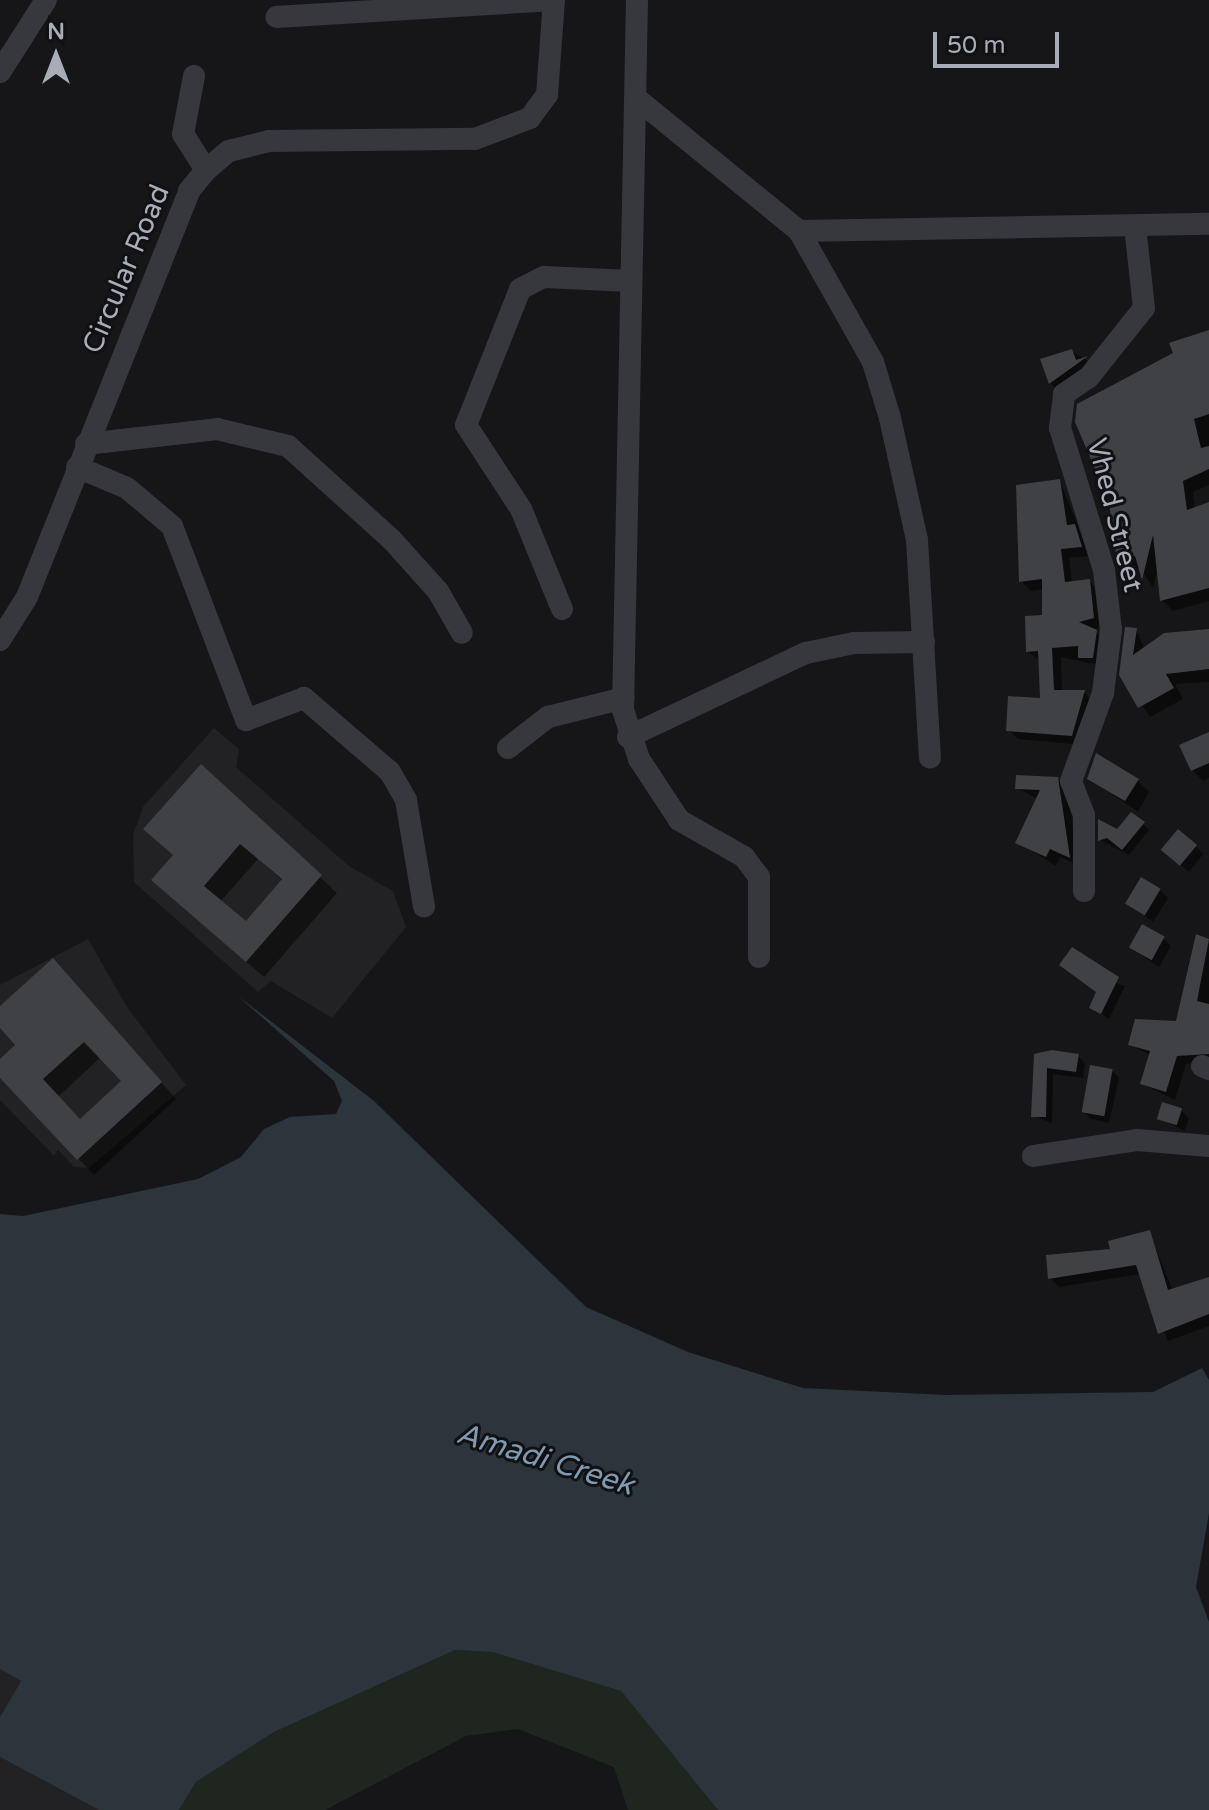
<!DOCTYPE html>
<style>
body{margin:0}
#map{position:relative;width:1209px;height:1810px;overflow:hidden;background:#161618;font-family:"Varela Round",sans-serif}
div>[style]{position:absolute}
.built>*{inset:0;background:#222225}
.green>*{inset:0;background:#1e261f}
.water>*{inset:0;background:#2c353c}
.shadow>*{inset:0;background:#0007}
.building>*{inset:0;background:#404145;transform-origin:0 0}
.minor>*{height:22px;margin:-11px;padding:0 11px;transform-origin:11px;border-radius:11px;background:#37383d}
span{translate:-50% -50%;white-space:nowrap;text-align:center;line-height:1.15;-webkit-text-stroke:6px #111113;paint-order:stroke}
.street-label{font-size:28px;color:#a8adb8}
.water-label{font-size:30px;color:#7f9bb3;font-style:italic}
.north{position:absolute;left:16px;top:16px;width:80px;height:80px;-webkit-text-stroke:6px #111113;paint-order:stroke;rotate:0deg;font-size:22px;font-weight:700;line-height:32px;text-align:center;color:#a8adb8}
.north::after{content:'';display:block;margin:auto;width:28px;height:36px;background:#a8adb8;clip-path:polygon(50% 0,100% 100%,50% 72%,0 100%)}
.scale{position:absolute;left:933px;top:32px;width:126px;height:36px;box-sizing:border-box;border:4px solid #a8adb8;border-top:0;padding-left:10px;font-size:24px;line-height:28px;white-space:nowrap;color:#a8adb8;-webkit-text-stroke:6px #111113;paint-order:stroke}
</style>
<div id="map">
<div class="built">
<i style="clip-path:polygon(214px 728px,239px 749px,236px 767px,349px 866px,393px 891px,406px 927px,332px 1018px,271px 981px,258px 992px,134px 882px,133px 835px,143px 807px)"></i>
<i style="clip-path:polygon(88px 939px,127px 1007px,186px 1085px,89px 1168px,74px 1167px,58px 1150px,54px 1156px,0 1100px,0 985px)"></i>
<i style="clip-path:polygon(0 1669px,21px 1681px,0 1717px)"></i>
<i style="clip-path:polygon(0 1757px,99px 1810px,0 1810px)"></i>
</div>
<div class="green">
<i style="clip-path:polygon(455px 1650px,492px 1652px,621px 1691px,718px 1810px,628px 1810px,614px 1767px,518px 1729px,466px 1736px,325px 1810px,179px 1810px,196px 1782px,274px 1732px)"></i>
</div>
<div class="water">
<i style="clip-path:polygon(238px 996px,374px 1101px,586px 1307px,688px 1352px,803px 1388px,945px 1395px,1153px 1392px,1202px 1368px,1209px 1380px,1209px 1513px,1196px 1587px,1209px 1622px,1209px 1810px,718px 1810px,621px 1691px,492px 1652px,455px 1650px,274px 1732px,196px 1782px,179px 1810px,99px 1810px,0 1757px,0 1717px,21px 1681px,0 1669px,0 1214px,23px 1216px,198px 1179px,241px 1157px,264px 1129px,290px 1117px,336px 1114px,342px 1101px,334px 1081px)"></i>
</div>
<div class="shadow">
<i style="clip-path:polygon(1209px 332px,1209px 485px,1193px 492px,1195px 509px,1209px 504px,1209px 601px,1173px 611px,1162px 600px,1158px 568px,1153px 588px,1141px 568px,1129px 571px,1119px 560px,1121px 503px,1113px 478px,1098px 469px,1176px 354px)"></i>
<i style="clip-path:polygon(1072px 351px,1094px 365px,1058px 390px,1050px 383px)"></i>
<i style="clip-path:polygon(1060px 481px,1090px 556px,1069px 558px,1072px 583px,1089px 581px,1099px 590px,1103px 627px,1093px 629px,1105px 641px,1102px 666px,1061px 657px,1062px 692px,1084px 692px,1093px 702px,1082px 745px,1018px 739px,1009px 730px,1042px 700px,1041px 661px,1028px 652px,1044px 617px,1044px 589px,1031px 591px,1021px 581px)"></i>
<i style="clip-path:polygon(1136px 630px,1145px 649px,1209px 631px,1209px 682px,1175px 684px,1183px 699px,1150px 717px,1122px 674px)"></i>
<i style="clip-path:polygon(1209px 734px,1209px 778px,1203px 781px,1192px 770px)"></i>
<i style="clip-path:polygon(evenodd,201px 767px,337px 893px,264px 977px,170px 896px,201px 767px,258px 859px,283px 881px,246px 924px,220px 902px,258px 859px)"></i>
<i style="clip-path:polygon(1089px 778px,1137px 780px,1149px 792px,1138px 812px)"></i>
<i style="clip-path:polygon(1057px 779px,1067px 789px,1079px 866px,1060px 857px,1056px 866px,1018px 842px,1038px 799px,1017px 788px)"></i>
<i style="clip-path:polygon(1143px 824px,1149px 830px,1129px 855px,1100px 840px)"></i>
<i style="clip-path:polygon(1196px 846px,1203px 854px,1189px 872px,1172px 858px)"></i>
<i style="clip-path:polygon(1160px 890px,1168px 898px,1153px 922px,1128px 904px)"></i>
<i style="clip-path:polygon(1198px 937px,1209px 944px,1209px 1062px,1186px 1064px,1175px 1100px,1142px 1084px,1151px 1056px,1130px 1044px,1177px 1023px)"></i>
<i style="clip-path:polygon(1164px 939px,1171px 946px,1159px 967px,1130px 947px)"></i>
<i style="clip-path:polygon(1061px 965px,1125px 986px,1109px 1019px,1091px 1007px,1098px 993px)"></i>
<i style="clip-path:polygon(evenodd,69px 977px,176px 1099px,94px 1175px,0 1075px,0 1062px,18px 1045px,0 1025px,0 1009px,69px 977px,101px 1057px,124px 1081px,81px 1121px,58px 1097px,101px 1057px)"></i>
<i style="clip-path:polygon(1036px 1056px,1078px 1056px,1085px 1063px,1083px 1078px,1053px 1074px,1052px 1123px,1033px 1116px)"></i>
<i style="clip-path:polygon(1112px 1071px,1119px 1078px,1109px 1123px,1091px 1119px,1083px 1112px)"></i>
<i style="clip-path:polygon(1181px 1110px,1189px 1118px,1185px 1131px,1159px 1118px)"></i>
<i style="clip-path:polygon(1149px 1232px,1173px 1291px,1209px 1279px,1209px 1326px,1168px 1341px,1141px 1274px,1059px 1287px,1050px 1278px)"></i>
</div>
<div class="building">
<i style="clip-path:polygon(1209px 330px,1209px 414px,1194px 419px,1201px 448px,1209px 446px,1209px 469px,1183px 481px,1187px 510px,1209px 502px,1209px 588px,1160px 601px,1153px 535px,1142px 580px,1135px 556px,1117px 561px,1109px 503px,1118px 501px,1107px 467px,1096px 471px,1075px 422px,1077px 404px,1173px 353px,1169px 343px)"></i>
<i style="clip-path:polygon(1072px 349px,1076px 360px,1088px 356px,1049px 384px,1040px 359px)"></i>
<i style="clip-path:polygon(1060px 479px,1067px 525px,1075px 524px,1082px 547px,1061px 549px,1065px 582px,1090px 579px,1094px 618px,1079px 622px,1097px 630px,1093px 658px,1078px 658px,1078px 646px,1052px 648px,1054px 690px,1085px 690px,1072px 736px,1006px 731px,1008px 696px,1040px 698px,1038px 651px,1026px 652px,1025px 616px,1042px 615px,1042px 579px,1019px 582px,1016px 485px)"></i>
<i style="clip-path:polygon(1125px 627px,1137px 628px,1133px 655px,1164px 633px,1209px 629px,1209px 669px,1166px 674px,1174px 688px,1138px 708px,1119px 675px)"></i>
<i style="clip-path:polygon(1209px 732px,1209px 763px,1191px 771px,1179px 745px)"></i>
<i style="clip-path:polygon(1096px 753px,1139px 779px,1125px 801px,1087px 779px)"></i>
<i style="clip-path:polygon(evenodd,201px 764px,322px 875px,246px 962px,151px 880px,173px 855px,143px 829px,201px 764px,240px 844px,282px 879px,246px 921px,204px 886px,240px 844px)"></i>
<i style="clip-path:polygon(1016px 775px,1058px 777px,1070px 858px,1050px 849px,1046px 857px,1015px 843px,1040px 790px,1015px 789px)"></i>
<i style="clip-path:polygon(1131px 812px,1145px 822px,1122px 850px,1107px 838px,1098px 841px,1098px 819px,1117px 829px)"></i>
<i style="left:1178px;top:829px;width:25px;height:27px;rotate:40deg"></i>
<i style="left:1141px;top:877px;width:23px;height:31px;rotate:31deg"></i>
<i style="left:1142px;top:924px;width:26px;height:27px;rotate:29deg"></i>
<i style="clip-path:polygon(1196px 934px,1209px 939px,1197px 1001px,1209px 1004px,1209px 1054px,1177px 1056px,1166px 1092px,1140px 1084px,1150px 1051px,1128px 1045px,1135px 1019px,1176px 1021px)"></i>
<i style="clip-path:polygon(1072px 947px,1119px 977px,1101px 1014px,1089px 1008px,1096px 992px,1059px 965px)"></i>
<i style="clip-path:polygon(evenodd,53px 958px,162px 1082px,77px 1160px,0 1078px,0 1059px,15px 1045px,0 1028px,0 1006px,53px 958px,84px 1042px,121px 1081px,80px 1119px,43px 1079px,84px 1042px)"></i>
<i style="clip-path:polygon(1052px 1050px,1079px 1054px,1076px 1072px,1047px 1068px,1046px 1117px,1031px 1117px,1034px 1054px)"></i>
<i style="left:1090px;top:1065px;width:23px;height:48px;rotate:10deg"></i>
<i style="left:1162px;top:1102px;width:21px;height:18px;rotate:17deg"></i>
<i style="clip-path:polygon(1150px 1230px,1168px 1290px,1209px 1277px,1209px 1314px,1158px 1334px,1136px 1265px,1048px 1279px,1046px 1255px,1110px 1249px,1108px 1241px)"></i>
</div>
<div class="minor">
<i style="left:637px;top:0;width:710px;rotate:91.13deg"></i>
<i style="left:623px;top:710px;width:52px;rotate:71.9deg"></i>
<i style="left:639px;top:759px;width:73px;rotate:56.7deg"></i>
<i style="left:679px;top:820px;width:75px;rotate:29.6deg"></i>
<i style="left:744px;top:857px;width:25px;rotate:53deg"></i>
<i style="left:759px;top:877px;width:80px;rotate:90deg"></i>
<i style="left:0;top:72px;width:85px;rotate:-57.4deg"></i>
<i style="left:194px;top:76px;width:59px;rotate:100.7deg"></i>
<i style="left:183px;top:134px;width:43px;rotate:57.4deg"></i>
<i style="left:636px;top:98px;width:210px;rotate:39.2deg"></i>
<i style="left:799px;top:231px;width:410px;rotate:-1deg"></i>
<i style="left:799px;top:231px;width:150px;rotate:60.5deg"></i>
<i style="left:873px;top:362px;width:59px;rotate:73.1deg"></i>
<i style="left:890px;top:418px;width:125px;rotate:77.5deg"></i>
<i style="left:917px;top:540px;width:218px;rotate:86.6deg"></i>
<i style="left:86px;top:444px;width:132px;rotate:-6.5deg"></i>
<i style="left:217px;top:429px;width:73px;rotate:13.5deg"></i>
<i style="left:288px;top:446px;width:140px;rotate:42.1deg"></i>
<i style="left:392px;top:540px;width:69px;rotate:48deg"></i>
<i style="left:438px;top:591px;width:48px;rotate:60.3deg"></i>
<i style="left:77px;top:467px;width:54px;rotate:22.8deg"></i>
<i style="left:127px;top:488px;width:59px;rotate:40.2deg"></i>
<i style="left:172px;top:526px;width:208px;rotate:69.1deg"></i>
<i style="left:246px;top:720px;width:62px;rotate:-20.8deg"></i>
<i style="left:304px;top:698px;width:113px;rotate:40.7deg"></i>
<i style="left:390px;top:772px;width:32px;rotate:60deg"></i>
<i style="left:406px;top:800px;width:108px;rotate:80.4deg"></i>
<i style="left:562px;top:609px;width:108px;rotate:-112.3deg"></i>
<i style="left:521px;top:509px;width:100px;rotate:-123.2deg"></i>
<i style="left:466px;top:425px;width:146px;rotate:-68.3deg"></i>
<i style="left:520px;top:289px;width:27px;rotate:-27deg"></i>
<i style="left:544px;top:277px;width:87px;rotate:2.6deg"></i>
<i style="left:0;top:640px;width:51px;rotate:-57.9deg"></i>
<i style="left:27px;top:597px;width:437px;rotate:-68.2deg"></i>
<i style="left:189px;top:191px;width:27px;rotate:-51deg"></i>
<i style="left:206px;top:170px;width:30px;rotate:-40deg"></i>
<i style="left:229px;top:151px;width:41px;rotate:-14deg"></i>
<i style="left:269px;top:141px;width:206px;rotate:-0.6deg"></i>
<i style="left:475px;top:139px;width:59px;rotate:-20.9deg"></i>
<i style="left:530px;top:118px;width:29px;rotate:-54deg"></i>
<i style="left:547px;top:95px;width:95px;rotate:-85.8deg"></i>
<i style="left:554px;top:0;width:278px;rotate:176.5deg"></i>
<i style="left:628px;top:737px;width:197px;rotate:-25.3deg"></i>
<i style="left:806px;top:653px;width:49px;rotate:-11.8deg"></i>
<i style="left:854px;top:643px;width:70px;rotate:-0.8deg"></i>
<i style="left:508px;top:748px;width:51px;rotate:-37.8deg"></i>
<i style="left:548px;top:717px;width:78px;rotate:-14deg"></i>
<i style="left:1084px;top:891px;width:76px;rotate:-90deg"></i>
<i style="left:1084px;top:815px;width:36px;rotate:-111deg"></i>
<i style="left:1071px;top:781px;width:94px;rotate:-70deg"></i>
<i style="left:1103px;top:693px;width:64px;rotate:-82.8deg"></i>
<i style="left:1111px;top:630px;width:60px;rotate:-96.7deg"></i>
<i style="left:1104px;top:570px;width:149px;rotate:-107.2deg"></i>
<i style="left:1060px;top:428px;width:34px;rotate:-83deg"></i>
<i style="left:1064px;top:394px;width:30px;rotate:-34deg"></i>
<i style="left:1089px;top:377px;width:88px;rotate:-51.4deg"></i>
<i style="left:1144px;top:308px;width:82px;rotate:-96.3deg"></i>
<i style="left:1202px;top:1066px;width:8px;rotate:23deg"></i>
<i style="left:1033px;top:1156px;width:105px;rotate:-8.7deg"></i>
<i style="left:1137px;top:1140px;width:72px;rotate:4.8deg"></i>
</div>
<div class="street-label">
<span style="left:126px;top:269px;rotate:-67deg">Circular Road</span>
<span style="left:1115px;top:515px;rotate:76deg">Vhed Street</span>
</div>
<div class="water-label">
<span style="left:545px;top:1460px;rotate:17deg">Amadi Creek</span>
</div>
<div class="north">N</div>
<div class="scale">50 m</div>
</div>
